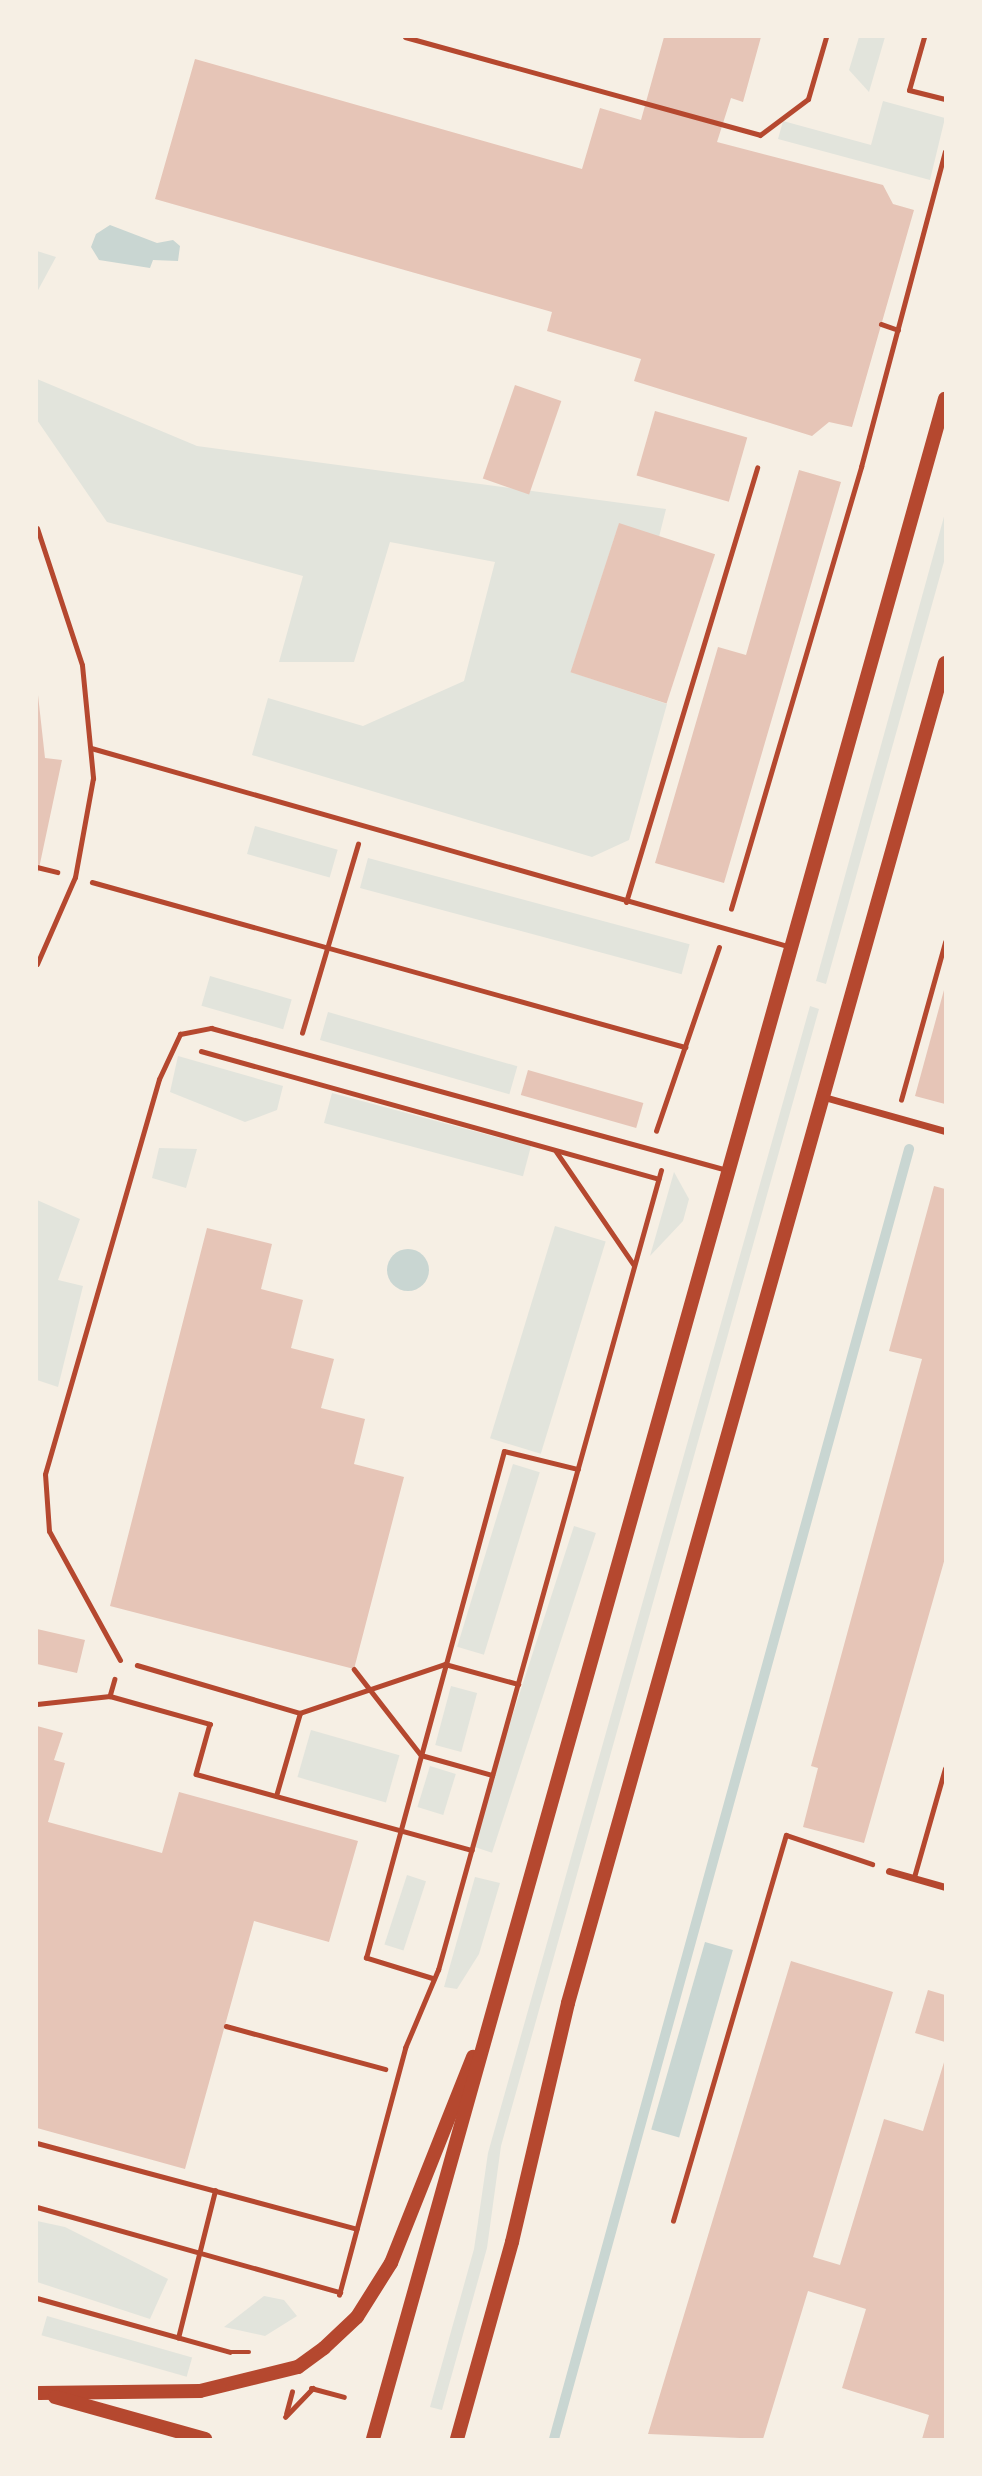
<!DOCTYPE html>
<style>
body{margin:0}
#map{position:relative;width:982px;height:2476px;overflow:hidden;background:#f6efe4;font-family:Commissioner,sans-serif}
div>[style]{position:absolute}
.green>*{inset:0;background:#e2e4dc;transform-origin:0 0}
.water>*{inset:0;background:#c9d6d2;transform-origin:0 0}
.round{border-radius:50%}
.stream>*{height:10px;margin:-5px;padding:0 5px;transform-origin:5px;border-radius:5px;background:#c9d6d2}
.building>*{inset:0;background:#e6c5b7;transform-origin:0 0}
.path>*{height:4.5px;margin:-2.25px;padding:0 2.25px;transform-origin:2.25px;border-radius:2.25px;background:#b5482f}
.service>*{height:5px;margin:-2.5px;padding:0 2.5px;transform-origin:2.5px;border-radius:2.5px;background:#b5482f}
.minor>*{height:7px;margin:-3.5px;padding:0 3.5px;transform-origin:3.5px;border-radius:3.5px;background:#b5482f}
.secondary>*{height:14px;margin:-7px;padding:0 7px;transform-origin:7px;border-radius:7px;background:#b5482f}
span{translate:-50% -50%;white-space:nowrap;text-align:center;line-height:1.15;-webkit-text-stroke:7px #f6efe4;paint-order:stroke}
.frame{position:absolute;inset:0;border:38px solid #f6efe4;pointer-events:none}
</style>
<div id="map">
<div class="green">
<i style="clip-path:polygon(859px 37px,885px 37px,869px 92px,849px 70px)"></i>
<i style="clip-path:polygon(883px 101px,945px 118px,930px 180px,778px 139px,783px 121px,871px 145px)"></i>
<i style="clip-path:polygon(37px 251px,56px 257px,37px 292px)"></i>
<i style="clip-path:polygon(37px 379px,197px 446px,666px 509px,659px 537px,619px 524px,571px 672px,667px 704px,629px 840px,592px 857px,252px 755px,268px 698px,363px 726px,464px 681px,495px 562px,390px 542px,354px 662px,279px 662px,303px 576px,107px 522px,37px 420px)"></i>
<i style="clip-path:polygon(945px 513px,945px 558px,826px 984px,816px 981px)"></i>
<i style="left:255px;top:826px;width:86px;height:29px;rotate:16deg"></i>
<i style="left:368px;top:858px;width:333px;height:31px;rotate:15deg"></i>
<i style="left:210px;top:976px;width:85px;height:31px;rotate:16deg"></i>
<i style="clip-path:polygon(810px 1006px,819px 1009px,501px 2146px,487px 2248px,442px 2410px,430px 2407px,474px 2249px,488px 2153px)"></i>
<i style="left:328px;top:1012px;width:197px;height:29px;rotate:16deg"></i>
<i style="clip-path:polygon(178px 1056px,283px 1086px,277px 1110px,245px 1122px,170px 1092px)"></i>
<i style="left:332px;top:1093px;width:206px;height:31px;rotate:15deg"></i>
<i style="clip-path:polygon(159px 1148px,197px 1149px,186px 1188px,152px 1178px)"></i>
<i style="clip-path:polygon(674px 1172px,689px 1199px,683px 1221px,650px 1256px)"></i>
<i style="clip-path:polygon(37px 1200px,80px 1219px,58px 1280px,83px 1286px,58px 1387px,37px 1380px)"></i>
<i style="left:555px;top:1226px;width:53px;height:222px;rotate:17deg"></i>
<i style="left:513px;top:1464px;width:28px;height:191px;rotate:17deg"></i>
<i style="left:574px;top:1526px;width:23px;height:336px;rotate:18deg"></i>
<i style="left:451px;top:1686px;width:27px;height:61px;rotate:15deg"></i>
<i style="left:311px;top:1730px;width:92px;height:49px;rotate:16deg"></i>
<i style="left:430px;top:1766px;width:27px;height:43px;rotate:17deg"></i>
<i style="left:407px;top:1875px;width:20px;height:73px;rotate:18deg"></i>
<i style="clip-path:polygon(475px 1877px,500px 1883px,479px 1954px,457px 1989px,444px 1987px)"></i>
<i style="clip-path:polygon(37px 2221px,65px 2227px,168px 2279px,150px 2319px,37px 2282px)"></i>
<i style="clip-path:polygon(264px 2296px,284px 2300px,297px 2316px,265px 2336px,224px 2327px)"></i>
<i style="left:47px;top:2316px;width:151px;height:20px;rotate:16deg"></i>
</div>
<div class="water">
<i style="clip-path:polygon(110px 225px,157px 243px,173px 240px,180px 246px,178px 261px,153px 260px,150px 268px,99px 260px,91px 247px,96px 234px)"></i>
<i class="round" style="left:387px;top:1249px;width:42px;height:42px"></i>
<i style="left:705px;top:1942px;width:29px;height:195px;rotate:16deg"></i>
</div>
<div class="stream">
<i style="left:554px;top:2439px;width:1338px;rotate:-74.61deg"></i>
</div>
<div class="building">
<i style="clip-path:polygon(664px 37px,761px 37px,743px 102px,731px 98px,717px 142px,883px 185px,893px 204px,914px 210px,852px 427px,829px 422px,812px 436px,634px 381px,641px 359px,547px 331px,552px 312px,155px 199px,195px 59px,582px 169px,600px 108px,641px 120px)"></i>
<i style="left:515px;top:385px;width:49px;height:99px;rotate:19deg"></i>
<i style="left:655px;top:411px;width:96px;height:67px;rotate:16deg"></i>
<i style="clip-path:polygon(799px 470px,841px 482px,724px 883px,655px 863px,718px 647px,746px 655px)"></i>
<i style="left:619px;top:523px;width:101px;height:157px;rotate:18deg"></i>
<i style="clip-path:polygon(37px 686px,45px 758px,62px 760px,38px 873px)"></i>
<i style="clip-path:polygon(944px 990px,945px 991px,945px 1104px,915px 1096px)"></i>
<i style="left:528px;top:1070px;width:120px;height:26px;rotate:16deg"></i>
<i style="clip-path:polygon(934px 1186px,945px 1189px,945px 1558px,864px 1843px,803px 1827px,818px 1768px,811px 1766px,922px 1359px,889px 1351px)"></i>
<i style="clip-path:polygon(207px 1228px,272px 1244px,261px 1289px,303px 1300px,291px 1348px,334px 1359px,321px 1408px,365px 1419px,354px 1464px,404px 1477px,354px 1669px,110px 1606px)"></i>
<i style="clip-path:polygon(37px 1629px,85px 1640px,77px 1673px,37px 1664px)"></i>
<i style="clip-path:polygon(37px 1726px,63px 1733px,54px 1760px,65px 1763px,48px 1822px,162px 1853px,179px 1792px,358px 1841px,329px 1942px,254px 1921px,185px 2169px,37px 2128px)"></i>
<i style="clip-path:polygon(791px 1961px,893px 1992px,813px 2257px,840px 2265px,884px 2119px,923px 2131px,945px 2059px,945px 2439px,922px 2439px,929px 2415px,842px 2388px,866px 2309px,808px 2291px,763px 2439px,648px 2434px)"></i>
<i style="clip-path:polygon(928px 1990px,945px 1995px,945px 2042px,915px 2033px)"></i>
</div>
<div class="path">
<i style="left:881px;top:324px;width:18px;rotate:19deg"></i>
<i style="left:37px;top:867px;width:21px;rotate:14deg"></i>
<i style="left:92px;top:882px;width:616px;rotate:15.55deg"></i>
<i style="left:731px;top:909px;width:461px;rotate:-73.6deg"></i>
<i style="left:861px;top:467px;width:326px;rotate:-75.1deg"></i>
<i style="left:302px;top:1033px;width:197px;rotate:-73.5deg"></i>
<i style="left:201px;top:1051px;width:475px;rotate:15.6deg"></i>
<i style="left:901px;top:1100px;width:164px;rotate:-74.4deg"></i>
<i style="left:656px;top:1131px;width:194px;rotate:-71.1deg"></i>
<i style="left:556px;top:1151px;width:138px;rotate:55.6deg"></i>
<i style="left:137px;top:1665px;width:170px;rotate:16.4deg"></i>
<i style="left:300px;top:1713px;width:153px;rotate:-18.7deg"></i>
<i style="left:445px;top:1664px;width:76px;rotate:15.3deg"></i>
<i style="left:354px;top:1669px;width:109px;rotate:52.1deg"></i>
<i style="left:421px;top:1755px;width:74px;rotate:15.7deg"></i>
<i style="left:115px;top:1679px;width:18px;rotate:106deg"></i>
<i style="left:110px;top:1696px;width:104px;rotate:15.6deg"></i>
<i style="left:210px;top:1724px;width:52px;rotate:105.6deg"></i>
<i style="left:196px;top:1774px;width:286px;rotate:15.4deg"></i>
<i style="left:37px;top:1704px;width:73px;rotate:-6.3deg"></i>
<i style="left:276px;top:1796px;width:86px;rotate:-73.9deg"></i>
<i style="left:434px;top:1979px;width:71px;rotate:-162.8deg"></i>
<i style="left:366px;top:1958px;width:525px;rotate:-74.77deg"></i>
<i style="left:504px;top:1451px;width:76px;rotate:13.7deg"></i>
<i style="left:226px;top:2026px;width:165px;rotate:15.1deg"></i>
<i style="left:37px;top:2143px;width:331px;rotate:15deg"></i>
<i style="left:37px;top:2207px;width:315px;rotate:15.7deg"></i>
<i style="left:673px;top:2221px;width:402px;rotate:-73.7deg"></i>
<i style="left:786px;top:1835px;width:91px;rotate:18.6deg"></i>
<i style="left:339px;top:2295px;width:256px;rotate:-75deg"></i>
<i style="left:405px;top:2048px;width:85px;rotate:-67.1deg"></i>
<i style="left:438px;top:1970px;width:830px;rotate:-74.42deg"></i>
<i style="left:37px;top:2298px;width:200px;rotate:15.6deg"></i>
<i style="left:230px;top:2352px;width:19px"></i>
<i style="left:178px;top:2338px;width:152px;rotate:-75.9deg"></i>
<i style="left:311px;top:2388px;width:34px;rotate:15deg"></i>
<i style="left:286px;top:2414px;width:23px;rotate:-75deg"></i>
<i style="left:285px;top:2417px;width:40px;rotate:-46deg"></i>
</div>
<div class="service">
<i style="left:405px;top:37px;width:368px;rotate:15.4deg"></i>
<i style="left:760px;top:135px;width:60px;rotate:-36.9deg"></i>
<i style="left:808px;top:99px;width:65px;rotate:-73.8deg"></i>
<i style="left:924px;top:37px;width:55px;rotate:105.8deg"></i>
<i style="left:909px;top:90px;width:37px;rotate:14deg"></i>
<i style="left:37px;top:528px;width:144px;rotate:71.8deg"></i>
<i style="left:82px;top:665px;width:114px;rotate:84.4deg"></i>
<i style="left:93px;top:778px;width:101px;rotate:100.3deg"></i>
<i style="left:75px;top:877px;width:95px;rotate:113.6deg"></i>
<i style="left:91px;top:748px;width:728px;rotate:15.87deg"></i>
<i style="left:626px;top:902px;width:454px;rotate:-73.2deg"></i>
<i style="left:120px;top:1660px;width:147px;rotate:-118.8deg"></i>
<i style="left:49px;top:1531px;width:57px;rotate:-94deg"></i>
<i style="left:45px;top:1474px;width:411px;rotate:-73.9deg"></i>
<i style="left:159px;top:1079px;width:50px;rotate:-65deg"></i>
<i style="left:180px;top:1034px;width:32px;rotate:-11deg"></i>
<i style="left:211px;top:1028px;width:535px;rotate:15.39deg"></i>
<i style="left:914px;top:1877px;width:113px;rotate:-74.1deg"></i>
</div>
<div class="minor">
<i style="left:824px;top:1097px;width:126px;rotate:15.7deg"></i>
<i style="left:889px;top:1871px;width:58px;rotate:15.9deg"></i>
</div>
<div class="secondary">
<i style="left:39px;top:2393px;width:161px;rotate:-0.7deg"></i>
<i style="left:200px;top:2391px;width:101px;rotate:-13.8deg"></i>
<i style="left:298px;top:2367px;width:32px;rotate:-36deg"></i>
<i style="left:324px;top:2348px;width:45px;rotate:-43.2deg"></i>
<i style="left:357px;top:2317px;width:64px;rotate:-57.8deg"></i>
<i style="left:391px;top:2263px;width:222px;rotate:-68.3deg"></i>
<i style="left:55px;top:2397px;width:156px;rotate:15.6deg"></i>
<i style="left:373px;top:2439px;width:2119px;rotate:-74.34deg"></i>
<i style="left:457px;top:2439px;width:205px;rotate:-74.4deg"></i>
<i style="left:512px;top:2242px;width:245px;rotate:-76.8deg"></i>
<i style="left:568px;top:2003px;width:1392px;rotate:-74.29deg"></i>
</div>
<div class="frame"></div>
</div>
